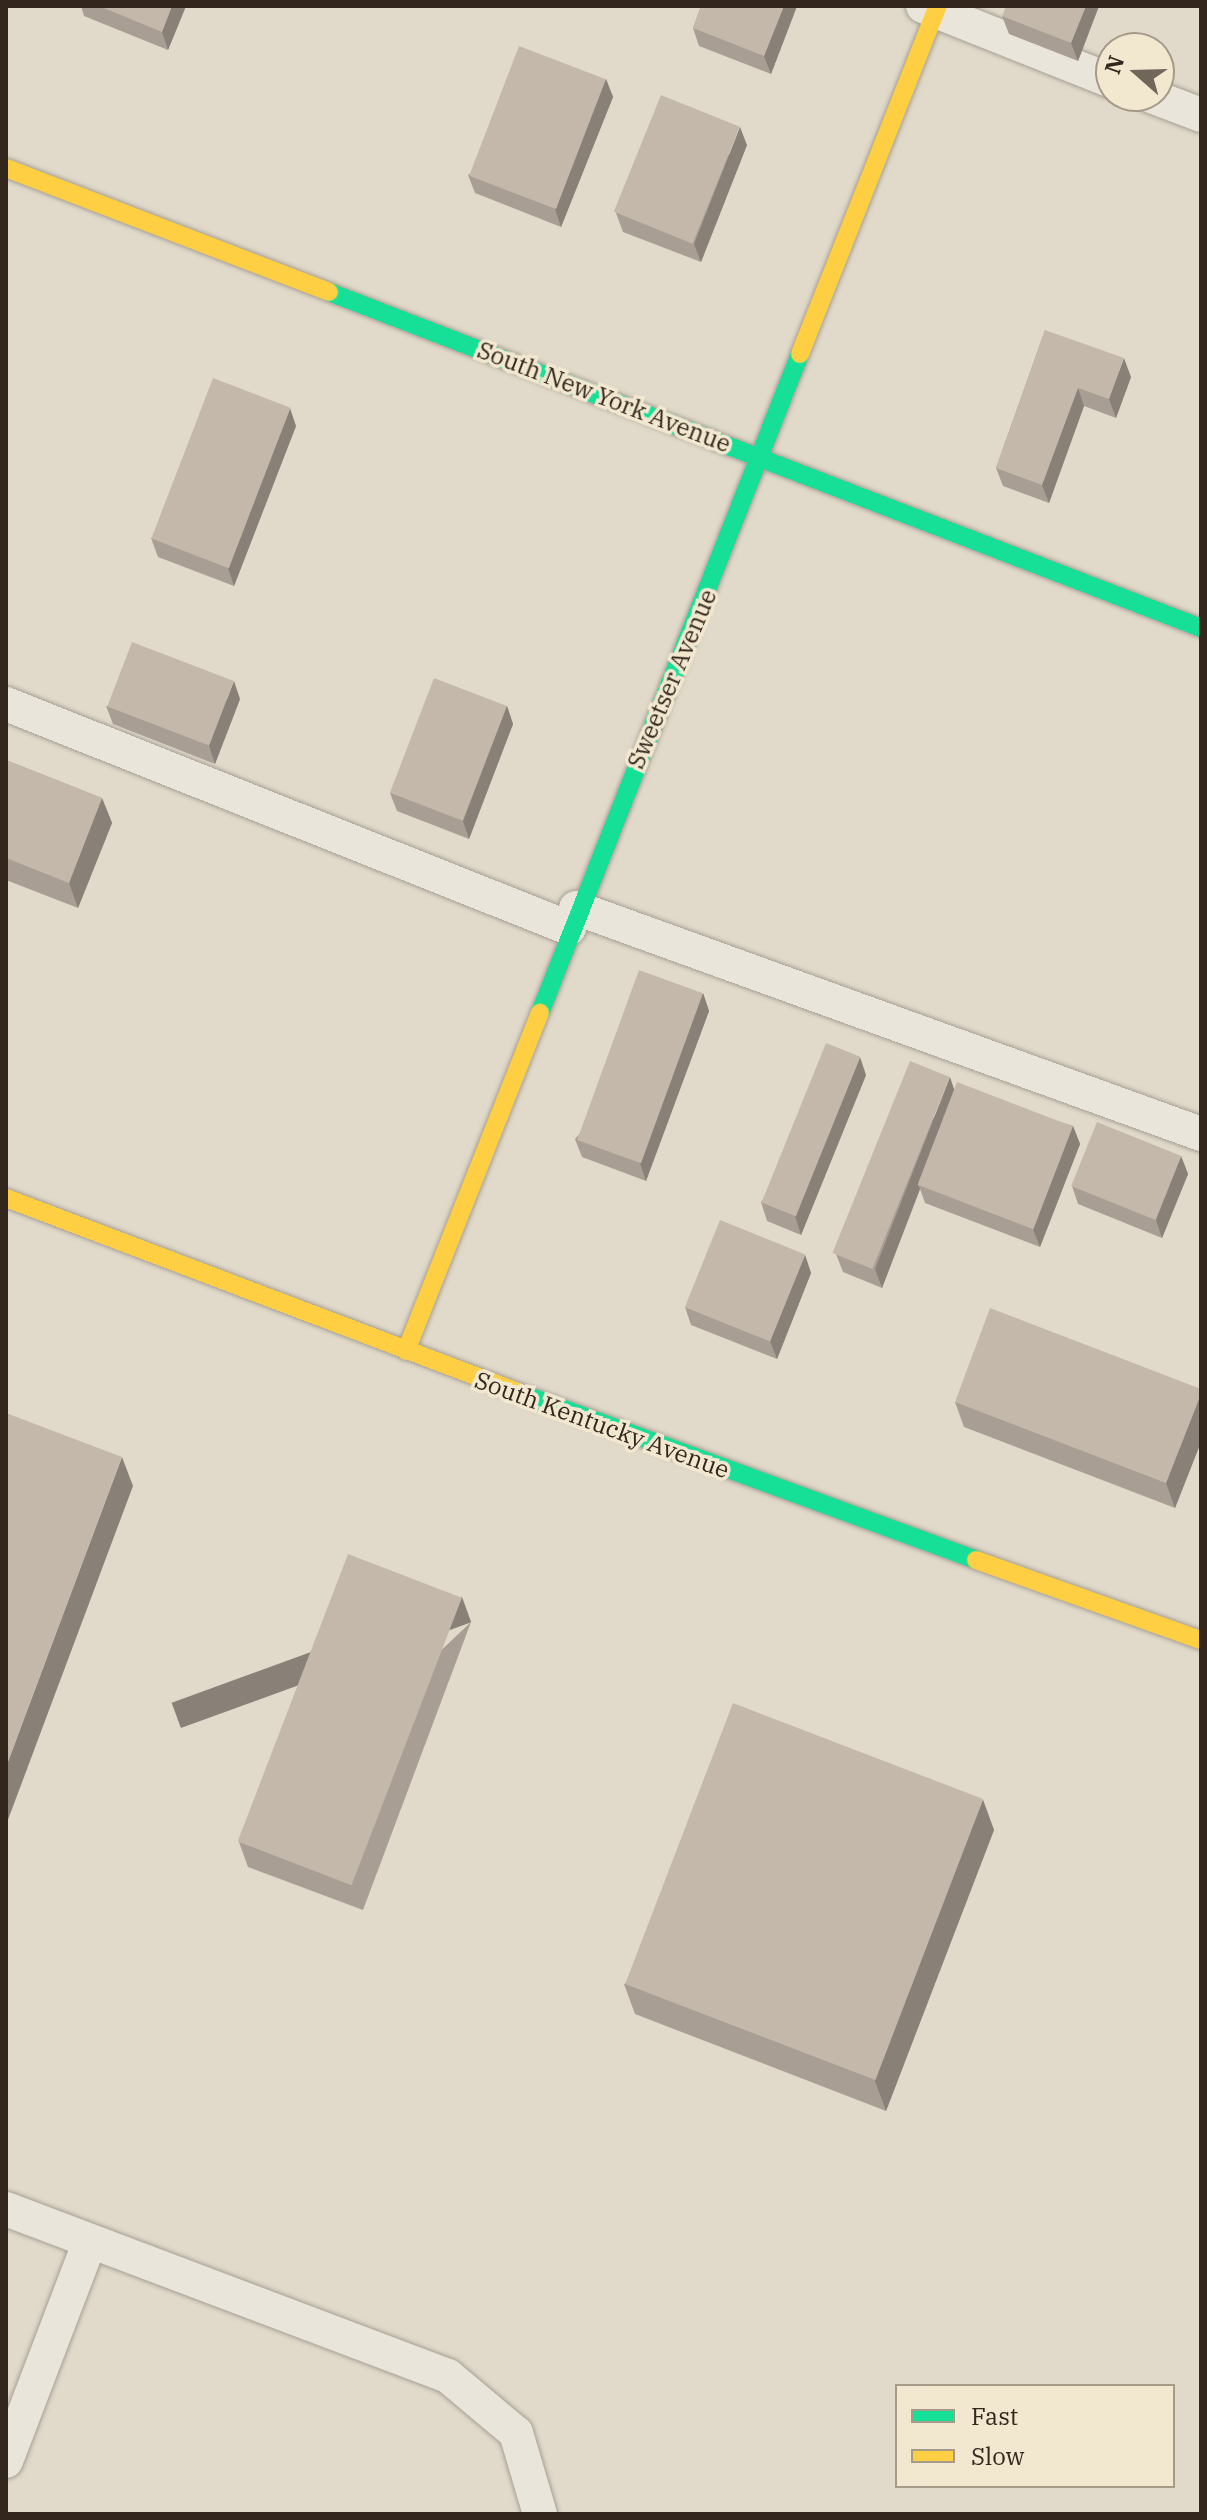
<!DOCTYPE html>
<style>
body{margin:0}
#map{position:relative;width:1207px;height:2520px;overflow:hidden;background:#e1daca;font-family:"IBM Plex Serif",serif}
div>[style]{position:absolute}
.roads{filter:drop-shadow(0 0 2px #a69f94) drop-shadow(0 0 2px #a69f94)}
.lane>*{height:34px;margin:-17px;padding:0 17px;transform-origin:17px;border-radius:17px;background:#eae5db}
.fast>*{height:18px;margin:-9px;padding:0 9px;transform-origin:9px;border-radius:9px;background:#16e098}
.slow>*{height:18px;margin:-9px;padding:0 9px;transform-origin:9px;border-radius:9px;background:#ffcf43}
.wall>*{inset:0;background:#a99e93}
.shaded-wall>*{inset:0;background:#898178;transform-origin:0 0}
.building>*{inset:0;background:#c4b8ab;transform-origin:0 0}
span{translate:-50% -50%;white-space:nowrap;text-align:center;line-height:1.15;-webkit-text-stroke:7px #f2e8d0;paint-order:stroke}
.street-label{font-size:24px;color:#33271d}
.frame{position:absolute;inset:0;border:8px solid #33271d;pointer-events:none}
.legend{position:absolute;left:895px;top:2384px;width:280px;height:104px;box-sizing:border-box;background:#f2e8d0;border:2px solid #a69b88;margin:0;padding:10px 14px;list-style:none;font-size:24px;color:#33271d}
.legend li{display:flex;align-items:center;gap:16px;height:40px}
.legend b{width:40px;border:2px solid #a69b88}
.north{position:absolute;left:1095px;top:32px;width:80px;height:80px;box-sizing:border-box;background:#f2e8d0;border:2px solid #a69b88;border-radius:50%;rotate:290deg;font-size:22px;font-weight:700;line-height:32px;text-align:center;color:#33271d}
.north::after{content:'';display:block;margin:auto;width:28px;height:36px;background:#70665a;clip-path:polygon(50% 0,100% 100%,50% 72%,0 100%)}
</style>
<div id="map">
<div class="roads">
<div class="lane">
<i style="left:923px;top:6px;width:202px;rotate:21.7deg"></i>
<i style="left:1151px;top:96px;width:53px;rotate:20.8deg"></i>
<i style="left:6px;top:704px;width:606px;rotate:21.7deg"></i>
<i style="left:576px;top:908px;width:665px;rotate:19.88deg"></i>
<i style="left:6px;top:2209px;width:472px;rotate:20.7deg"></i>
<i style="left:448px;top:2376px;width:89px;rotate:40deg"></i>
<i style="left:516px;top:2433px;width:84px;rotate:73.5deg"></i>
<i style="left:6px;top:2461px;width:235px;rotate:-69.1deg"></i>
</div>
<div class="fast">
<i style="left:329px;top:292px;width:934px;rotate:21.07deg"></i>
<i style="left:540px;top:1013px;width:708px;rotate:-68.47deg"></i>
<i style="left:523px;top:1394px;width:482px;rotate:20.1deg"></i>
</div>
<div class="slow">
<i style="left:6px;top:168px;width:346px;rotate:21deg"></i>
<i style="left:800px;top:354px;width:374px;rotate:-68.4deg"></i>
<i style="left:6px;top:1198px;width:553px;rotate:20.76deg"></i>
<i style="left:406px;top:1351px;width:364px;rotate:-68.4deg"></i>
<i style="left:976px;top:1560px;width:239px;rotate:19.6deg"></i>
</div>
</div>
<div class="wall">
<i style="clip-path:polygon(81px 6px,186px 6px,168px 50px,84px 16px)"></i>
<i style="clip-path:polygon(701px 6px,797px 6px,771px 74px,699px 46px,693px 28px)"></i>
<i style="clip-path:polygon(1099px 6px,1078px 61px,1009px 34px,1002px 16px)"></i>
<i style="clip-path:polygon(606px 79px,613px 97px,561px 227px,475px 193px,468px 175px)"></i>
<i style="clip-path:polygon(747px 145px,701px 262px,623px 232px,616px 213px)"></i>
<i style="clip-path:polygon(1045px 330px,1131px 377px,1116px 418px,1084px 406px,1049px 503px,1003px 486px,996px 468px)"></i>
<i style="clip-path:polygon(296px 426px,234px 586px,158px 557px,151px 538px)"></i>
<i style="clip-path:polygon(240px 699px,215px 764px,113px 724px,106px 706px)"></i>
<i style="clip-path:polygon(507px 706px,513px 724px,469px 839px,397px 811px,390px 793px)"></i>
<i style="clip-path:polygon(6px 760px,102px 798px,112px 823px,78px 908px,6px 880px)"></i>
<i style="clip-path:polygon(703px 993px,709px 1011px,646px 1181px,582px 1157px,575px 1139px)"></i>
<i style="clip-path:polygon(866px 1075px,801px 1235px,767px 1221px,761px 1202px)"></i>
<i style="clip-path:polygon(954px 1089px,1073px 1126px,1080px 1144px,1040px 1247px,925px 1203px,920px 1189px,882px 1288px,843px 1272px,836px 1254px)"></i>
<i style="clip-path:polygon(1181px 1156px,1188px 1174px,1162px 1238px,1078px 1204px,1072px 1186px)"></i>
<i style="clip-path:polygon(805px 1255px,811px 1273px,777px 1359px,691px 1325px,685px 1307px)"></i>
<i style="clip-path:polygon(1201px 1389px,1201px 1442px,1175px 1508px,964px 1427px,955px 1402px)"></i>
<i style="clip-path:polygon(471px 1622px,363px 1910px,248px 1867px,239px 1842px)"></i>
<i style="clip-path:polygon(983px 1800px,994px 1830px,886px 2111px,635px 2014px,624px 1984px)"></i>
</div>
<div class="shaded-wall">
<i style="clip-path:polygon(172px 6px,186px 6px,168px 50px,162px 32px)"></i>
<i style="clip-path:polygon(784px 6px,797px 6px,771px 74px,764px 56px)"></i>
<i style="clip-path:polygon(1086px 6px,1099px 6px,1078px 61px,1071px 43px)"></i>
<i style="clip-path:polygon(606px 79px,613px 97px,561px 227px,555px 209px)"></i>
<i style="clip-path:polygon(740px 127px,747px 145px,701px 262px,694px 244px)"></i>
<i style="clip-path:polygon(1124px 358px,1131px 377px,1116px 418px,1109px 399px)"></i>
<i style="clip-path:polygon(1078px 388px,1084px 406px,1049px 503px,1042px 485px)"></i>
<i style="clip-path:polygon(290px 408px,296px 426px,234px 586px,228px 568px)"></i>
<i style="clip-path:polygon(234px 681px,240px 699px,215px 764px,209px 746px)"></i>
<i style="clip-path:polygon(507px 706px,513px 724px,469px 839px,463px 821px)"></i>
<i style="clip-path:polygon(102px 798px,112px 823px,78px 908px,69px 883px)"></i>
<i style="clip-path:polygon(703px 993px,709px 1011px,646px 1181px,640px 1163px)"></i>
<i style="clip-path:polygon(860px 1057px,866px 1075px,801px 1235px,795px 1216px)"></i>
<i style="clip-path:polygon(950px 1077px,956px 1095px,918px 1185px,920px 1189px,882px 1288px,875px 1269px)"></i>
<i style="clip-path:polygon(1073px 1126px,1080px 1144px,1040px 1247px,1033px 1229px)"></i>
<i style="clip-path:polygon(1181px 1156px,1188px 1174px,1162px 1238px,1156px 1220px)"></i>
<i style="clip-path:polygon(805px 1255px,811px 1273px,777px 1359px,770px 1341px)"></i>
<i style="clip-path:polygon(1201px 1394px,1201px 1442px,1175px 1508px,1166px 1483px)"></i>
<i style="clip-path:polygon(122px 1457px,133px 1486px,6px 1825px,6px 1767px)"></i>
<i style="left:462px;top:1597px;width:27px;height:309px;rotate:70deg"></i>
<i style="clip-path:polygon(983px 1800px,994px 1830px,886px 2111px,875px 2081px)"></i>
</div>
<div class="building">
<i style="clip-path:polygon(99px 6px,172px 6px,162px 32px)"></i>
<i style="clip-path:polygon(701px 6px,784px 6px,764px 56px,693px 28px)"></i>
<i style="clip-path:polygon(1006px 6px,1086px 6px,1071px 43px,1002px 16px)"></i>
<i style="left:519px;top:46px;width:93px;height:139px;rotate:21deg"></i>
<i style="left:661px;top:95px;width:85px;height:126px;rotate:22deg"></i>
<i style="clip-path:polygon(1045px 330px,1124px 358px,1109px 399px,1078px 388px,1042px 485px,996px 468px)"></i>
<i style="left:213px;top:378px;width:83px;height:172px;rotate:21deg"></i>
<i style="left:132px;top:642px;width:109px;height:69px;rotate:21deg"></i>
<i style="left:434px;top:678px;width:78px;height:123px;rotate:21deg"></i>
<i style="clip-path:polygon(6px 760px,102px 798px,69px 883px,6px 858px)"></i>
<i style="left:639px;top:970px;width:68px;height:181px;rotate:20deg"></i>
<i style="left:826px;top:1043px;width:37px;height:172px;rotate:22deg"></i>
<i style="left:910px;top:1061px;width:43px;height:207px;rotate:22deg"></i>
<i style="left:957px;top:1082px;width:124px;height:110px;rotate:21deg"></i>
<i style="left:1097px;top:1122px;width:91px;height:69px;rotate:22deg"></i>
<i style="left:720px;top:1220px;width:92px;height:94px;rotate:22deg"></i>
<i style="clip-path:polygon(990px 1308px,1201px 1389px,1201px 1394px,1166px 1483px,955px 1402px)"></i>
<i style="clip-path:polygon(6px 1413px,122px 1457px,6px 1767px)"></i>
<i style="left:348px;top:1554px;width:122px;height:308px;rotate:21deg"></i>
<i style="left:733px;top:1703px;width:268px;height:301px;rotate:21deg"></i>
</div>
<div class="street-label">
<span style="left:604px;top:397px;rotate:21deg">South New York Avenue</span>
<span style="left:672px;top:679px;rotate:-67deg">Sweetser Avenue</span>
<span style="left:602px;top:1425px;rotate:20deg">South Kentucky Avenue</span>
</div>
<div class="frame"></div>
<ul class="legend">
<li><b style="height:10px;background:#16e098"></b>Fast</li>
<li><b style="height:10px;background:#ffcf43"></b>Slow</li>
</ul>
<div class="north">N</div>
</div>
